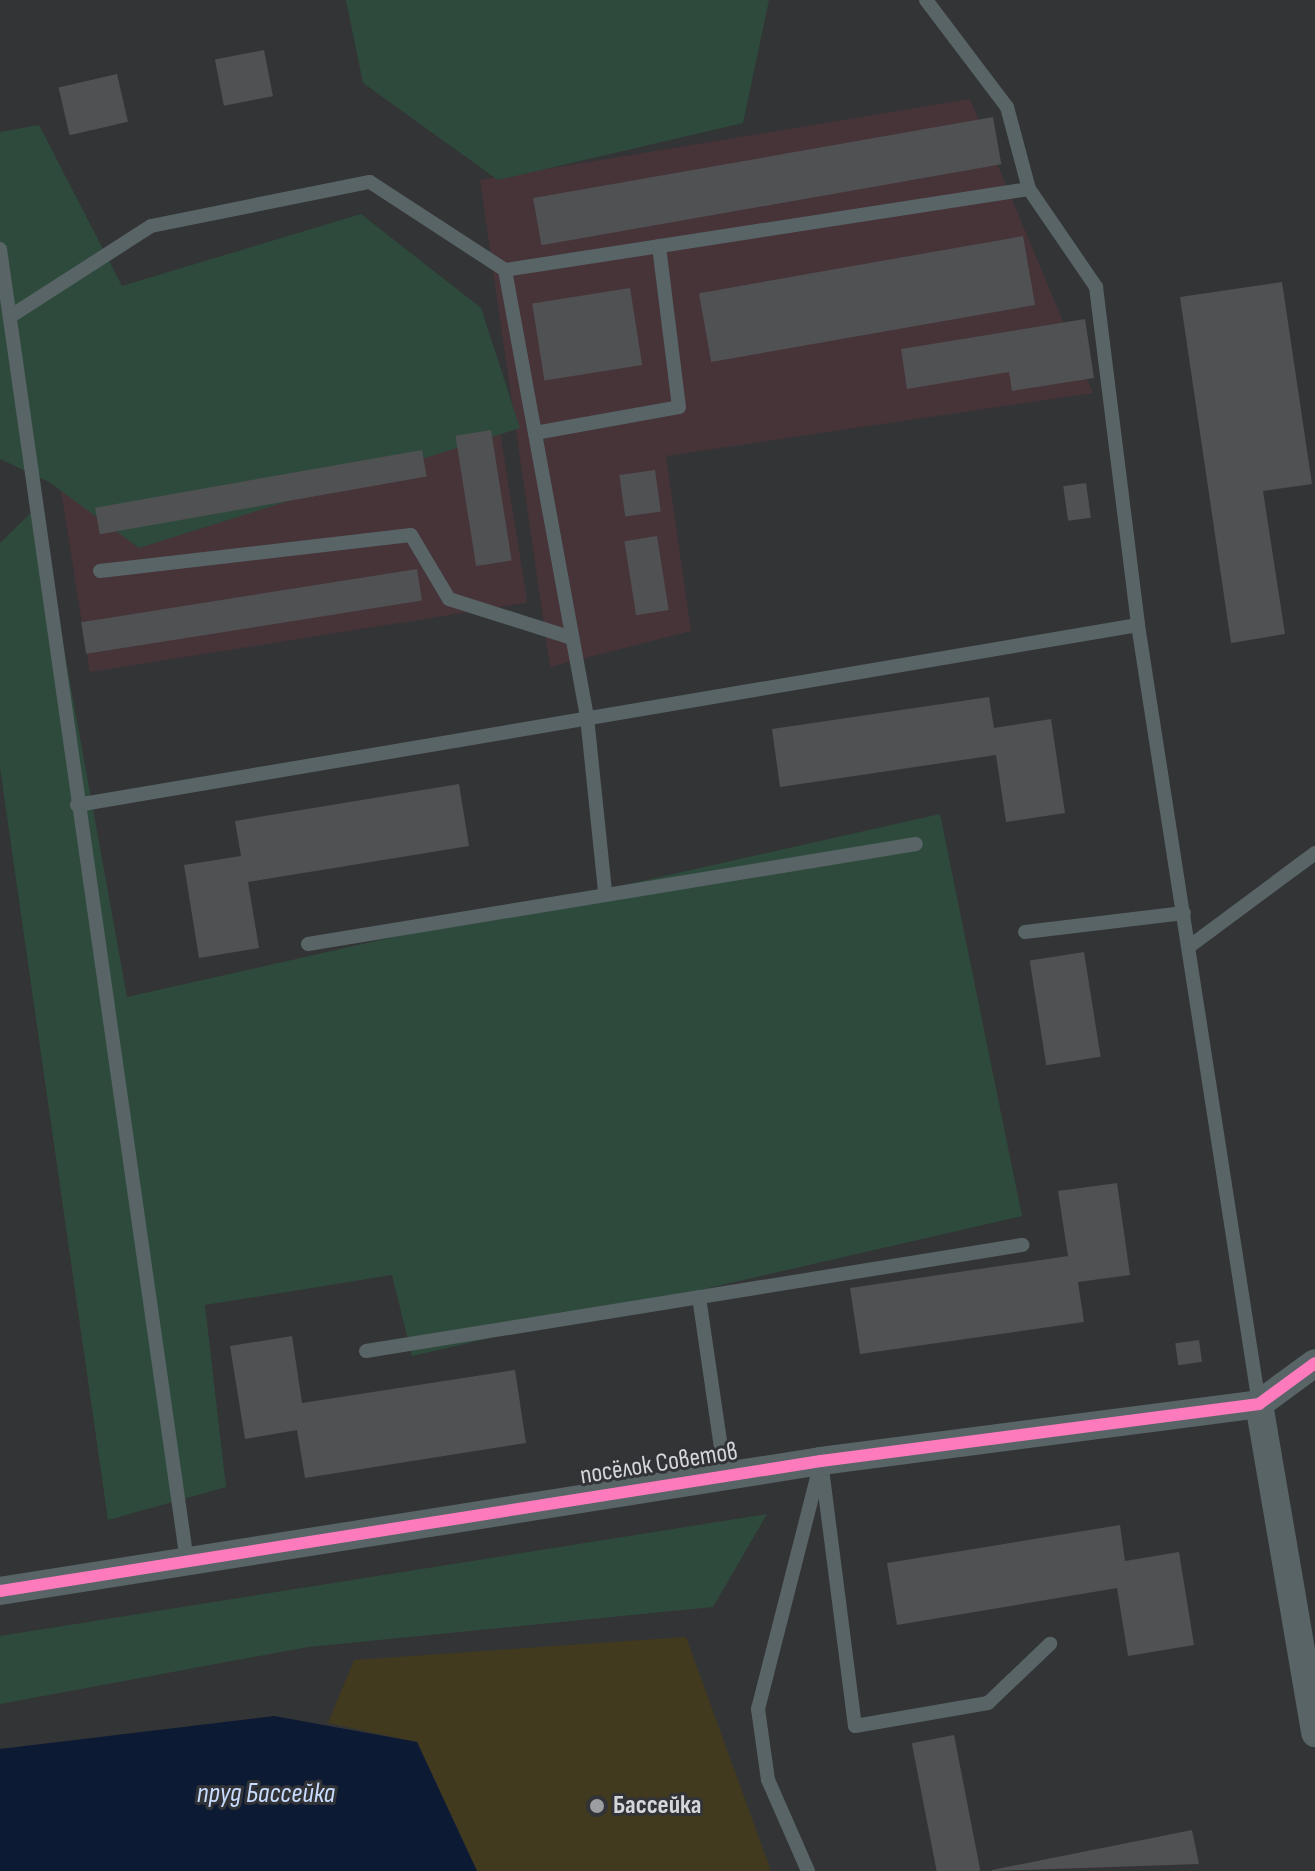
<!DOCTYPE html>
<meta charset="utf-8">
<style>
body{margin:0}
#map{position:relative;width:1315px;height:1871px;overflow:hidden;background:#333436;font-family:"Sofia Sans Condensed",sans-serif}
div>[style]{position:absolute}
.industrial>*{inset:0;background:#463439;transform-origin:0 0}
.green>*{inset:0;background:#2e4a3c}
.sand>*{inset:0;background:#413a1e}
.water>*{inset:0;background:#0d1a33}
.building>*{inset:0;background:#505153;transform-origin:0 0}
.service>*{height:14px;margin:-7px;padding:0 7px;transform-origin:7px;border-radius:7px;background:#586466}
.minor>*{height:28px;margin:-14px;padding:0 14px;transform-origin:14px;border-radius:14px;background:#586466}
.cycleway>*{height:12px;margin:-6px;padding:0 6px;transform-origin:6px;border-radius:6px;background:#fd7abc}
.dots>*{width:22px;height:22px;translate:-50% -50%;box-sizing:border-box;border:4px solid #323337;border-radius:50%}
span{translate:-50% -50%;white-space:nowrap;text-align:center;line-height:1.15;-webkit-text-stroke:6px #323337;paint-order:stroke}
.street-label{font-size:26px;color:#d5d6d9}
.poi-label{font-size:26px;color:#d5d6d9;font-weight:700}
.left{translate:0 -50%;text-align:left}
.water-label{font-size:28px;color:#c8dcff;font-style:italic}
</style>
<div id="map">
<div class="industrial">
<i style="clip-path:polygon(970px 99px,1093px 393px,666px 456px,691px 631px,550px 667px,480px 180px)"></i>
<i style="left:498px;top:418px;width:187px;height:443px;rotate:81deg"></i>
</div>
<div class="green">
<i style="clip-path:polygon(346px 0,769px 0,743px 123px,498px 180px,363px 83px)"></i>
<i style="clip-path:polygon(39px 125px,122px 286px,361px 214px,481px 308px,520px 428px,139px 548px,49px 482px,0 459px,0 132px)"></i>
<i style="clip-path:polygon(38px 506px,127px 997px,940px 814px,1022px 1216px,412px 1356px,392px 1275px,205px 1305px,226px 1487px,108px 1520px,0 768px,0 543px)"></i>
<i style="clip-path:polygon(767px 1514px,713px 1607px,308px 1647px,0 1704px,0 1636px)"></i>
</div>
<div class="sand">
<i style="clip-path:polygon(686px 1637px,771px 1871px,477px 1871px,417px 1742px,328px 1723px,354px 1660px)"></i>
</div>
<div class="water">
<i style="clip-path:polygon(274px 1716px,417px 1742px,477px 1871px,0 1871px,0 1749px)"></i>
</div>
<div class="building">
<i style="left:264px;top:50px;width:47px;height:50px;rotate:79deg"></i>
<i style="left:117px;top:74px;width:49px;height:60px;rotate:77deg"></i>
<i style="left:993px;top:117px;width:48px;height:467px;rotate:80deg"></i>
<i style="left:1023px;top:236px;width:70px;height:329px;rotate:80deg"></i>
<i style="clip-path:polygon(1282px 282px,1312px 484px,1263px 491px,1285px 634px,1231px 643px,1180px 297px)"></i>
<i style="left:630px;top:288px;width:78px;height:99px;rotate:81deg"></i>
<i style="clip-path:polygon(1085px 319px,1094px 378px,1012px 391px,1009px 372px,907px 389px,901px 349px)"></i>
<i style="left:491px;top:430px;width:132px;height:36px;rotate:81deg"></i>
<i style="left:422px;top:450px;width:27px;height:332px;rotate:80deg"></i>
<i style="left:655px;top:470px;width:42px;height:36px;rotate:82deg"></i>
<i style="left:1086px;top:483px;width:35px;height:23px;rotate:82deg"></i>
<i style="left:657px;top:536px;width:75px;height:33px;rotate:81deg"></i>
<i style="left:417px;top:569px;width:32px;height:340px;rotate:81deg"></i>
<i style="clip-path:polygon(989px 697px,994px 728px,1051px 719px,1065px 813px,1006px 822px,996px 755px,780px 787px,772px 729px)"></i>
<i style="clip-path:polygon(459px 784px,469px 846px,248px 882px,259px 948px,199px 958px,184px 865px,241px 856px,235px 821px)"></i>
<i style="left:1084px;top:952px;width:106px;height:55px;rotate:81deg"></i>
<i style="clip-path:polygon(1117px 1183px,1130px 1275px,1078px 1282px,1084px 1322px,860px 1354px,850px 1288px,1068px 1256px,1058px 1191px)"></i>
<i style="clip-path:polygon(292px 1336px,302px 1403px,515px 1370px,526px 1443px,305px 1478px,297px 1430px,245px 1439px,230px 1346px)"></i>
<i style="left:1199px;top:1340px;width:22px;height:24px;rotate:82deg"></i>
<i style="clip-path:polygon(1120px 1525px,1125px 1561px,1179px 1552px,1194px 1645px,1128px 1656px,1117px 1588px,897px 1625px,887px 1563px)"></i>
<i style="left:954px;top:1735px;width:138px;height:43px;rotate:79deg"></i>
<i style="clip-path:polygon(1192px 1830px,1199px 1864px,992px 1871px,992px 1870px)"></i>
</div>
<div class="service">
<i style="left:926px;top:0;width:134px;rotate:52.9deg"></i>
<i style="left:1007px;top:107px;width:85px;rotate:75deg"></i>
<i style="left:1029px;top:189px;width:119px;rotate:55.6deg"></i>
<i style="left:1096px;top:287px;width:341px;rotate:82.9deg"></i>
<i style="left:1138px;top:625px;width:788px;rotate:81.17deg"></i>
<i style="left:0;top:249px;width:1326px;rotate:81.89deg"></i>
<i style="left:505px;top:270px;width:454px;rotate:79.6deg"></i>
<i style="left:587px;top:717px;width:176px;rotate:84.1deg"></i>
<i style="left:14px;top:314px;width:163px;rotate:-32.7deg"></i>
<i style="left:151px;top:226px;width:223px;rotate:-11.4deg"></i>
<i style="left:370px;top:182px;width:161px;rotate:33.1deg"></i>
<i style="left:505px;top:270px;width:530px;rotate:-8.79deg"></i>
<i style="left:535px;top:433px;width:146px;rotate:-10.2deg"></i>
<i style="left:679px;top:407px;width:162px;rotate:-97.1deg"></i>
<i style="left:100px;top:571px;width:313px;rotate:-6.6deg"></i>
<i style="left:411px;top:535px;width:74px;rotate:59.3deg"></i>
<i style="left:449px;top:599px;width:129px;rotate:17.6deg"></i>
<i style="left:77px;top:805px;width:1076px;rotate:-9.63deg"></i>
<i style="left:1025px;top:932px;width:160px;rotate:-6.8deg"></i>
<i style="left:308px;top:944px;width:616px;rotate:-9.34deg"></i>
<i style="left:1190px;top:946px;width:156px;rotate:-36.6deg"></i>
<i style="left:699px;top:1297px;width:181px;rotate:81.7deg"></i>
<i style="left:366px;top:1351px;width:665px;rotate:-9.18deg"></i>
<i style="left:808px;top:1871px;width:99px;rotate:-113.7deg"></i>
<i style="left:768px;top:1780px;width:72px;rotate:-98deg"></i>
<i style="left:758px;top:1709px;width:256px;rotate:-75.7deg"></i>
<i style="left:821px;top:1461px;width:267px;rotate:82.7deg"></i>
<i style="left:855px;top:1726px;width:135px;rotate:-9.8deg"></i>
<i style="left:988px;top:1703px;width:86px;rotate:-43.6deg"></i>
</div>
<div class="minor">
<i style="left:1259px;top:1404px;width:334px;rotate:80.3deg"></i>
<i style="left:0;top:1591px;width:831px;rotate:-9deg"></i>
<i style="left:821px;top:1461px;width:442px;rotate:-7.4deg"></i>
<i style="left:1259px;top:1404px;width:69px;rotate:-36.2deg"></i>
</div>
<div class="cycleway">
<i style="left:0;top:1591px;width:831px;rotate:-9deg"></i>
<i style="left:821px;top:1461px;width:442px;rotate:-7.4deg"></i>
<i style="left:1259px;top:1404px;width:69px;rotate:-36.2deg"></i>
</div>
<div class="dots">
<i style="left:597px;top:1806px;background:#9c9da0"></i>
</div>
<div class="street-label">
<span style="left:659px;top:1464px;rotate:-9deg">посёлок Советов</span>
</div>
<div class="poi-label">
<span class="left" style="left:613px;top:1806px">Бассейка</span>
</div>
<div class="water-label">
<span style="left:266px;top:1794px">пруд Бассейка</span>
</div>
</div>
